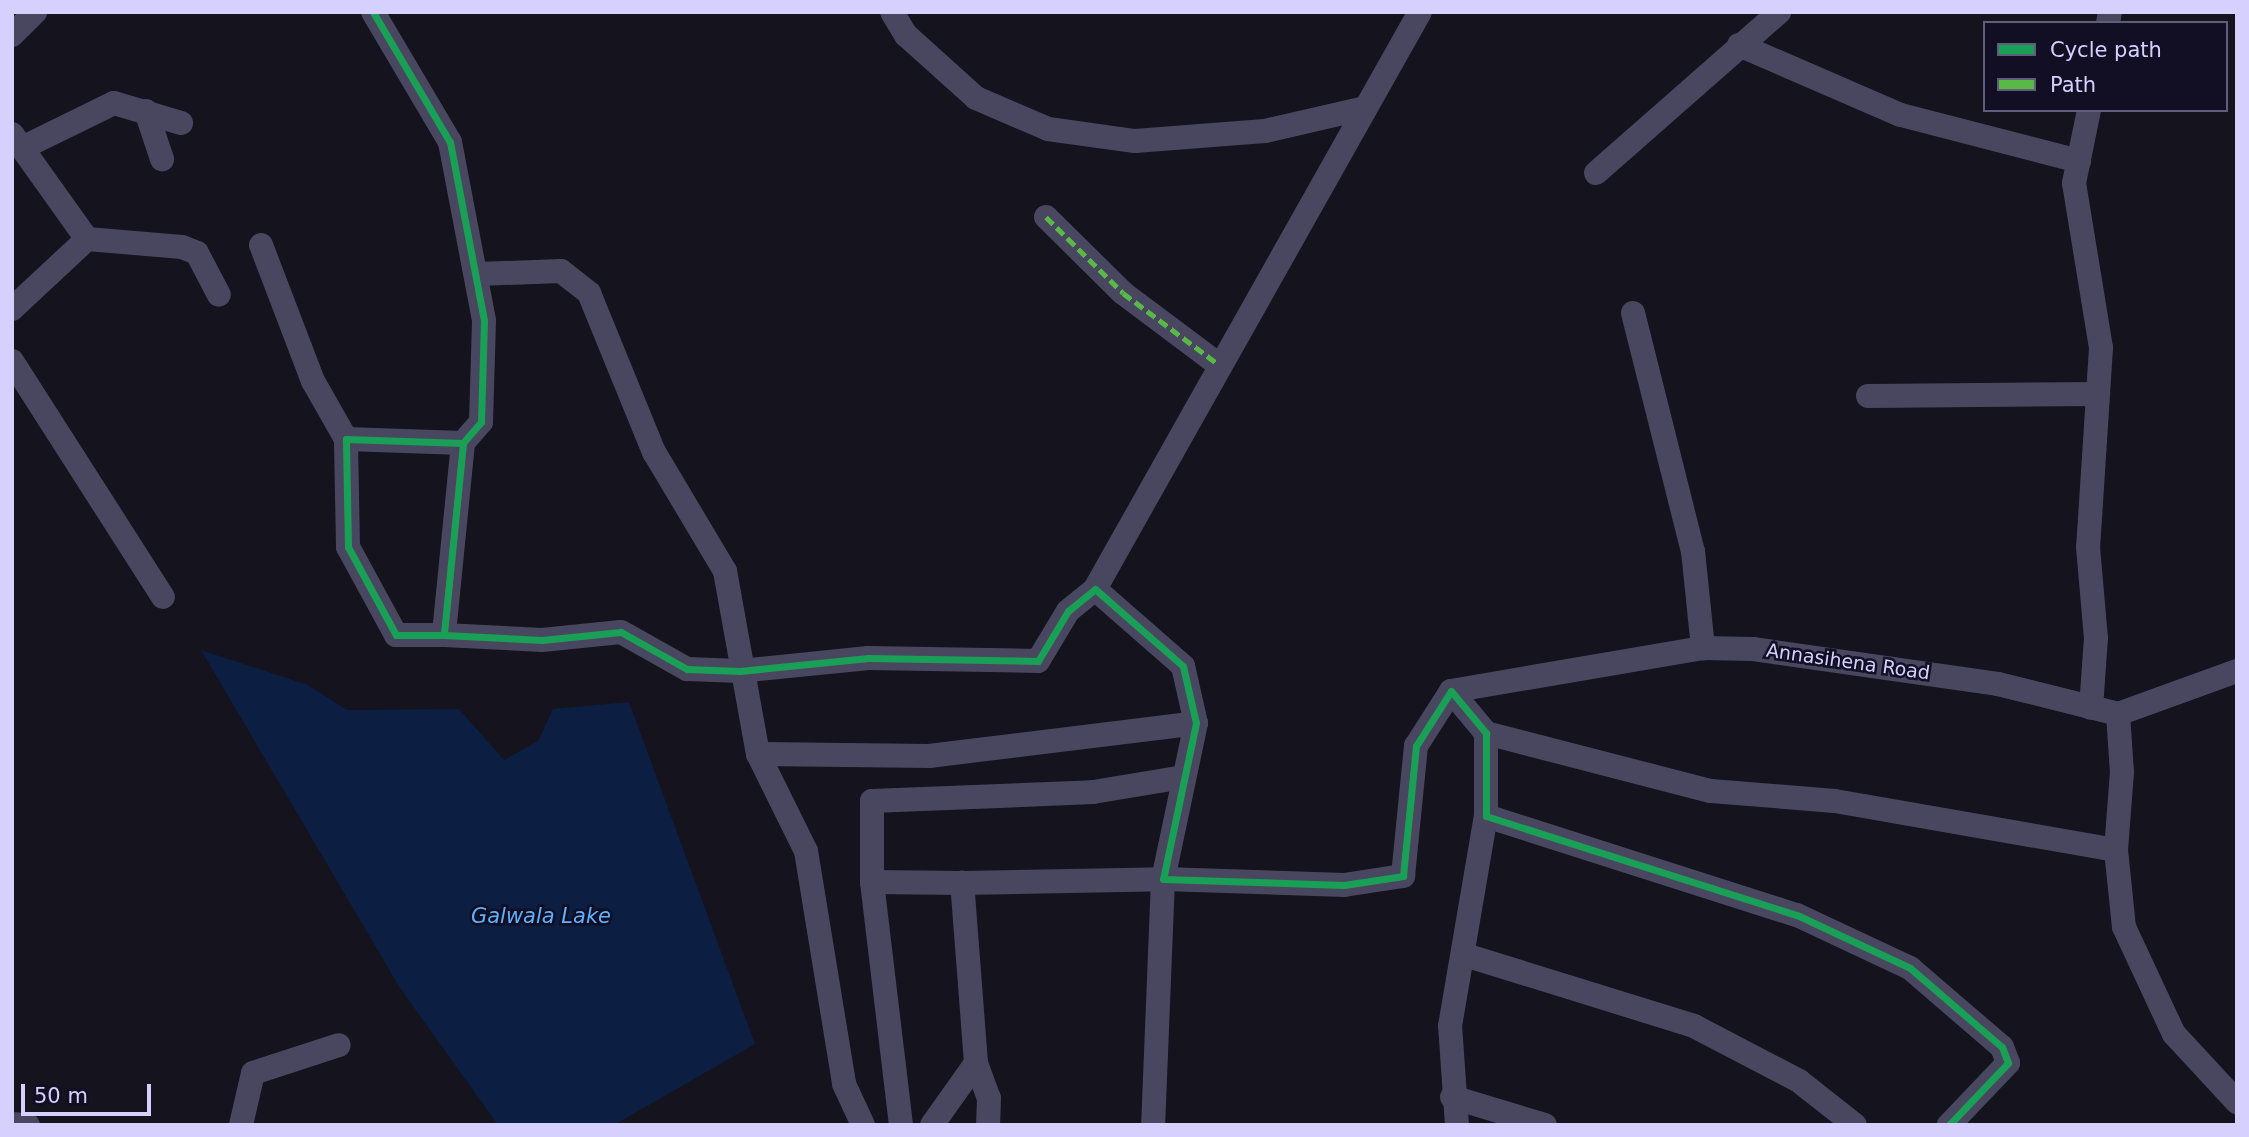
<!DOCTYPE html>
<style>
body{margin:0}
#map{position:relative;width:2249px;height:1137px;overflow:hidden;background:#15131e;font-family:"DejaVu Sans",sans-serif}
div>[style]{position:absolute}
.water>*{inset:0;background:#0c1e41}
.minor>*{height:24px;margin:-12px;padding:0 12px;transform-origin:12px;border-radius:12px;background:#49475f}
.quiet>*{height:5px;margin-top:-2.5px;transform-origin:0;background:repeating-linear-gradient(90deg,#58b947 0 10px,transparent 0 15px)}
.cycleway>*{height:7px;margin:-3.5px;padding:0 3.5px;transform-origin:3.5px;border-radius:3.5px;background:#1a9f57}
span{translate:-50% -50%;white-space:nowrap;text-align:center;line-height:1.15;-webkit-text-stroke:5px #120e23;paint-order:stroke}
.street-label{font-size:19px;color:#d6d0ff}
.water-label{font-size:21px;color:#5eb1ff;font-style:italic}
.frame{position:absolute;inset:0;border:14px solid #d6d0ff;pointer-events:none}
.legend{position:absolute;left:1983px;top:21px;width:245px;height:91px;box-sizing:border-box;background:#120e23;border:2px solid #605c7b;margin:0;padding:9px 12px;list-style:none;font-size:21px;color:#d6d0ff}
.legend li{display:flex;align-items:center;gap:14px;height:35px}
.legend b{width:35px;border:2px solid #605c7b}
.scale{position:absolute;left:21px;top:1084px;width:130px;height:32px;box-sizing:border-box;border:4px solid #d6d0ff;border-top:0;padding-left:9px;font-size:21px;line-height:24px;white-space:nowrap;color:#d6d0ff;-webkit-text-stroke:5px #120e23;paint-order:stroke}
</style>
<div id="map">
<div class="water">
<i style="clip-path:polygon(201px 650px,308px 685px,347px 710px,459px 709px,504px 760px,538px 741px,553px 709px,629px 702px,755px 1044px,614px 1125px,498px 1125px,400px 988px)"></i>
</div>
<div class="minor">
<i style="left:373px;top:12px;width:151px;rotate:59.4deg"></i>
<i style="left:450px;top:142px;width:182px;rotate:79.2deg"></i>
<i style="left:484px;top:321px;width:101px;rotate:91.7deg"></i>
<i style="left:481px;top:422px;width:28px;rotate:131deg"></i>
<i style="left:463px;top:443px;width:193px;rotate:95.7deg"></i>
<i style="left:444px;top:635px;width:48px;rotate:180deg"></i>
<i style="left:396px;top:635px;width:100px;rotate:-118.6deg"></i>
<i style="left:348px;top:547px;width:108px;rotate:-91.1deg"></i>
<i style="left:346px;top:439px;width:117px;rotate:2deg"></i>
<i style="left:892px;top:12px;width:27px;rotate:59deg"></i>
<i style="left:906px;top:35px;width:94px;rotate:42deg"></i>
<i style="left:976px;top:98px;width:78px;rotate:23.3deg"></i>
<i style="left:1048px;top:129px;width:88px;rotate:7.9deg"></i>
<i style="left:1135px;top:141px;width:130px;rotate:-4.4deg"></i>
<i style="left:1265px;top:131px;width:103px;rotate:-13deg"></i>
<i style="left:2108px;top:23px;width:11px;rotate:-80deg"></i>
<i style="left:12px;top:35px;width:33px;rotate:-45deg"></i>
<i style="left:1739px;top:45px;width:176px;rotate:23.4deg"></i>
<i style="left:1901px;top:115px;width:184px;rotate:14.5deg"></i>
<i style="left:2089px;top:110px;width:75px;rotate:101.6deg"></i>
<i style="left:2074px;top:183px;width:167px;rotate:80.7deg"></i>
<i style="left:2101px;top:348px;width:199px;rotate:93.7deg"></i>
<i style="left:2088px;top:547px;width:91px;rotate:85deg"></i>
<i style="left:2096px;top:638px;width:70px;rotate:94.1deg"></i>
<i style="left:146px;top:111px;width:51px;rotate:71.6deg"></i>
<i style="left:12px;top:134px;width:129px;rotate:54.5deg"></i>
<i style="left:22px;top:148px;width:102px;rotate:-26.1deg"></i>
<i style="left:114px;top:103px;width:70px;rotate:16.6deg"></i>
<i style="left:1596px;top:173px;width:244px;rotate:-41.3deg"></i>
<i style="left:1046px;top:217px;width:108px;rotate:44.6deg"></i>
<i style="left:1123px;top:293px;width:119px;rotate:36.8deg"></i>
<i style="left:261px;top:245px;width:146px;rotate:69.1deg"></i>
<i style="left:313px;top:381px;width:67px;rotate:60.4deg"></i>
<i style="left:476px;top:274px;width:85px;rotate:-2deg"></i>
<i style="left:561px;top:271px;width:36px;rotate:38deg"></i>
<i style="left:589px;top:293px;width:172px;rotate:67.8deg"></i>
<i style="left:654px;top:452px;width:139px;rotate:59.2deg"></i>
<i style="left:725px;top:571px;width:186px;rotate:79.8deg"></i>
<i style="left:758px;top:754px;width:108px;rotate:63.7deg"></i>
<i style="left:806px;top:851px;width:236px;rotate:80.7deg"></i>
<i style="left:844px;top:1084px;width:45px;rotate:65.1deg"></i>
<i style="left:12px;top:309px;width:103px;rotate:-43deg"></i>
<i style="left:87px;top:239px;width:95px;rotate:4.8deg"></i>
<i style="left:182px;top:247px;width:16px;rotate:22deg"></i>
<i style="left:197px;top:253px;width:47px;rotate:62.4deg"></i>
<i style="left:1633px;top:313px;width:245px;rotate:75.9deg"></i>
<i style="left:1693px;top:551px;width:98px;rotate:84.1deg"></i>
<i style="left:12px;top:361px;width:280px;rotate:57.4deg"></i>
<i style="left:1868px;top:396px;width:230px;rotate:-0.5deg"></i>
<i style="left:1095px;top:589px;width:662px;rotate:-60.61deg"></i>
<i style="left:444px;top:635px;width:98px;rotate:2.9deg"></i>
<i style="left:542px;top:640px;width:79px;rotate:-5.8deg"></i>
<i style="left:621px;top:632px;width:76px;rotate:29.3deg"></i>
<i style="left:687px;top:669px;width:53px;rotate:2.2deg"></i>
<i style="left:740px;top:671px;width:129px;rotate:-5.8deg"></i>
<i style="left:868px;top:658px;width:170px;rotate:1deg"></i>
<i style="left:1038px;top:661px;width:58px;rotate:-59deg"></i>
<i style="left:1068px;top:611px;width:35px;rotate:-39deg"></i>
<i style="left:1095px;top:589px;width:117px;rotate:41.2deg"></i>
<i style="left:1183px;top:666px;width:58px;rotate:77.2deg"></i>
<i style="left:1196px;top:723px;width:159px;rotate:101.9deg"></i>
<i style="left:1163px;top:879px;width:181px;rotate:1.9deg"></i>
<i style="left:1344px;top:885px;width:60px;rotate:-8.7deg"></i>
<i style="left:1403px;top:876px;width:131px;rotate:-84.3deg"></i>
<i style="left:1416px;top:746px;width:65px;rotate:-57.5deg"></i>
<i style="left:1451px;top:691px;width:55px;rotate:50.2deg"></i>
<i style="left:1486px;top:733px;width:83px;rotate:90deg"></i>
<i style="left:1486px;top:816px;width:326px;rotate:17.7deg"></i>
<i style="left:1797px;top:915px;width:125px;rotate:25.1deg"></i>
<i style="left:1910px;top:968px;width:121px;rotate:40.7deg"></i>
<i style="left:2002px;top:1047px;width:17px;rotate:69deg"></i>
<i style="left:2008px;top:1063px;width:86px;rotate:133.6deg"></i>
<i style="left:1451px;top:691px;width:256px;rotate:-9.7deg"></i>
<i style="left:1703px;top:648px;width:50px;rotate:1.1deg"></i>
<i style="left:1753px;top:649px;width:247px;rotate:8.1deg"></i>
<i style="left:1998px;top:684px;width:124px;rotate:14deg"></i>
<i style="left:2118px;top:714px;width:127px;rotate:-19.9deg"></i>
<i style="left:2118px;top:714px;width:58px;rotate:86.1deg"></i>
<i style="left:2122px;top:772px;width:78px;rotate:94.4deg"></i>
<i style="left:2116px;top:850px;width:77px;rotate:84.1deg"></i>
<i style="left:2124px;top:927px;width:118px;rotate:65deg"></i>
<i style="left:2174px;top:1034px;width:93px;rotate:47.2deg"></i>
<i style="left:1486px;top:733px;width:232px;rotate:14.5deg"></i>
<i style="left:1711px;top:791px;width:124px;rotate:4.6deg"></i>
<i style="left:1835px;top:801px;width:285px;rotate:9.9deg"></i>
<i style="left:758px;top:754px;width:171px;rotate:0.7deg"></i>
<i style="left:929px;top:756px;width:269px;rotate:-7deg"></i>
<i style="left:872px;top:882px;width:245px;rotate:83.2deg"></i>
<i style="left:962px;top:883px;width:90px;rotate:-179.4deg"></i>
<i style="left:872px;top:882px;width:81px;rotate:-90deg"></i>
<i style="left:872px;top:801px;width:221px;rotate:-2.3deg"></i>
<i style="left:1093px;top:792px;width:92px;rotate:-9.4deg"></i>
<i style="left:1465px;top:955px;width:240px;rotate:17.2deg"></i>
<i style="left:1694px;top:1026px;width:119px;rotate:27.6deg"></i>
<i style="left:1799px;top:1081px;width:71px;rotate:38.2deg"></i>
<i style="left:976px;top:1063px;width:37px;rotate:70deg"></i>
<i style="left:989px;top:1098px;width:27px;rotate:92deg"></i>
<i style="left:1452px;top:1097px;width:97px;rotate:16.8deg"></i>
<i style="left:12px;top:1124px;width:16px;rotate:4deg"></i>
<i style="left:241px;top:1125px;width:53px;rotate:-77deg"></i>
<i style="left:253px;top:1073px;width:90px;rotate:-18deg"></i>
<i style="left:932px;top:1125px;width:76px;rotate:-54.6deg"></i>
<i style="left:976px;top:1063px;width:181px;rotate:-94.4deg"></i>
<i style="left:962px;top:883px;width:201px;rotate:-1.1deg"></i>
<i style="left:1163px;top:879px;width:246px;rotate:92.3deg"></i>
<i style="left:1457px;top:1125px;width:99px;rotate:-94deg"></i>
<i style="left:1450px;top:1026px;width:213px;rotate:-80.3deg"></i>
</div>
<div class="quiet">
<i style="left:1046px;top:217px;width:108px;rotate:44.6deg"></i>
<i style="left:1123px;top:293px;width:119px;rotate:36.8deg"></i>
</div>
<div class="cycleway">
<i style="left:373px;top:12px;width:151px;rotate:59.4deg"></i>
<i style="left:450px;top:142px;width:182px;rotate:79.2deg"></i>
<i style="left:484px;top:321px;width:101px;rotate:91.7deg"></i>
<i style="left:481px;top:422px;width:28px;rotate:131deg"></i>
<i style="left:463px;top:443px;width:193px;rotate:95.7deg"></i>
<i style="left:444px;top:635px;width:48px;rotate:180deg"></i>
<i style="left:396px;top:635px;width:100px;rotate:-118.6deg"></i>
<i style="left:348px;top:547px;width:108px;rotate:-91.1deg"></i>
<i style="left:346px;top:439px;width:117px;rotate:2deg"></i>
<i style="left:444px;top:635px;width:98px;rotate:2.9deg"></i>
<i style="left:542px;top:640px;width:79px;rotate:-5.8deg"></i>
<i style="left:621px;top:632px;width:76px;rotate:29.3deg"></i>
<i style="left:687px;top:669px;width:53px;rotate:2.2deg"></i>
<i style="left:740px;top:671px;width:129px;rotate:-5.8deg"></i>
<i style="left:868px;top:658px;width:170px;rotate:1deg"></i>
<i style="left:1038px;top:661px;width:58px;rotate:-59deg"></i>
<i style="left:1068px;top:611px;width:35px;rotate:-39deg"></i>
<i style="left:1095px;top:589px;width:117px;rotate:41.2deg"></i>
<i style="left:1183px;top:666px;width:58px;rotate:77.2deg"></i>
<i style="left:1196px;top:723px;width:159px;rotate:101.9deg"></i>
<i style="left:1163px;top:879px;width:181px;rotate:1.9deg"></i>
<i style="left:1344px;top:885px;width:60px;rotate:-8.7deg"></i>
<i style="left:1403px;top:876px;width:131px;rotate:-84.3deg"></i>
<i style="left:1416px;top:746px;width:65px;rotate:-57.5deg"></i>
<i style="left:1451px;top:691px;width:55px;rotate:50.2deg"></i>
<i style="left:1486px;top:733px;width:83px;rotate:90deg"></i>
<i style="left:1486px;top:816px;width:326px;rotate:17.7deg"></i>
<i style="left:1797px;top:915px;width:125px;rotate:25.1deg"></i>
<i style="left:1910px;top:968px;width:121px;rotate:40.7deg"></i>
<i style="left:2002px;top:1047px;width:17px;rotate:69deg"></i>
<i style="left:2008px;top:1063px;width:86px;rotate:133.6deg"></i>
</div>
<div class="street-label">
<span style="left:1848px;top:662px;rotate:8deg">Annasihena Road</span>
</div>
<div class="water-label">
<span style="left:541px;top:916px">Galwala Lake</span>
</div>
<div class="frame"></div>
<ul class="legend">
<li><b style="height:9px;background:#1a9f57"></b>Cycle path</li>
<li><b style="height:9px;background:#58b947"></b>Path</li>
</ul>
<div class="scale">50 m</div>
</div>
